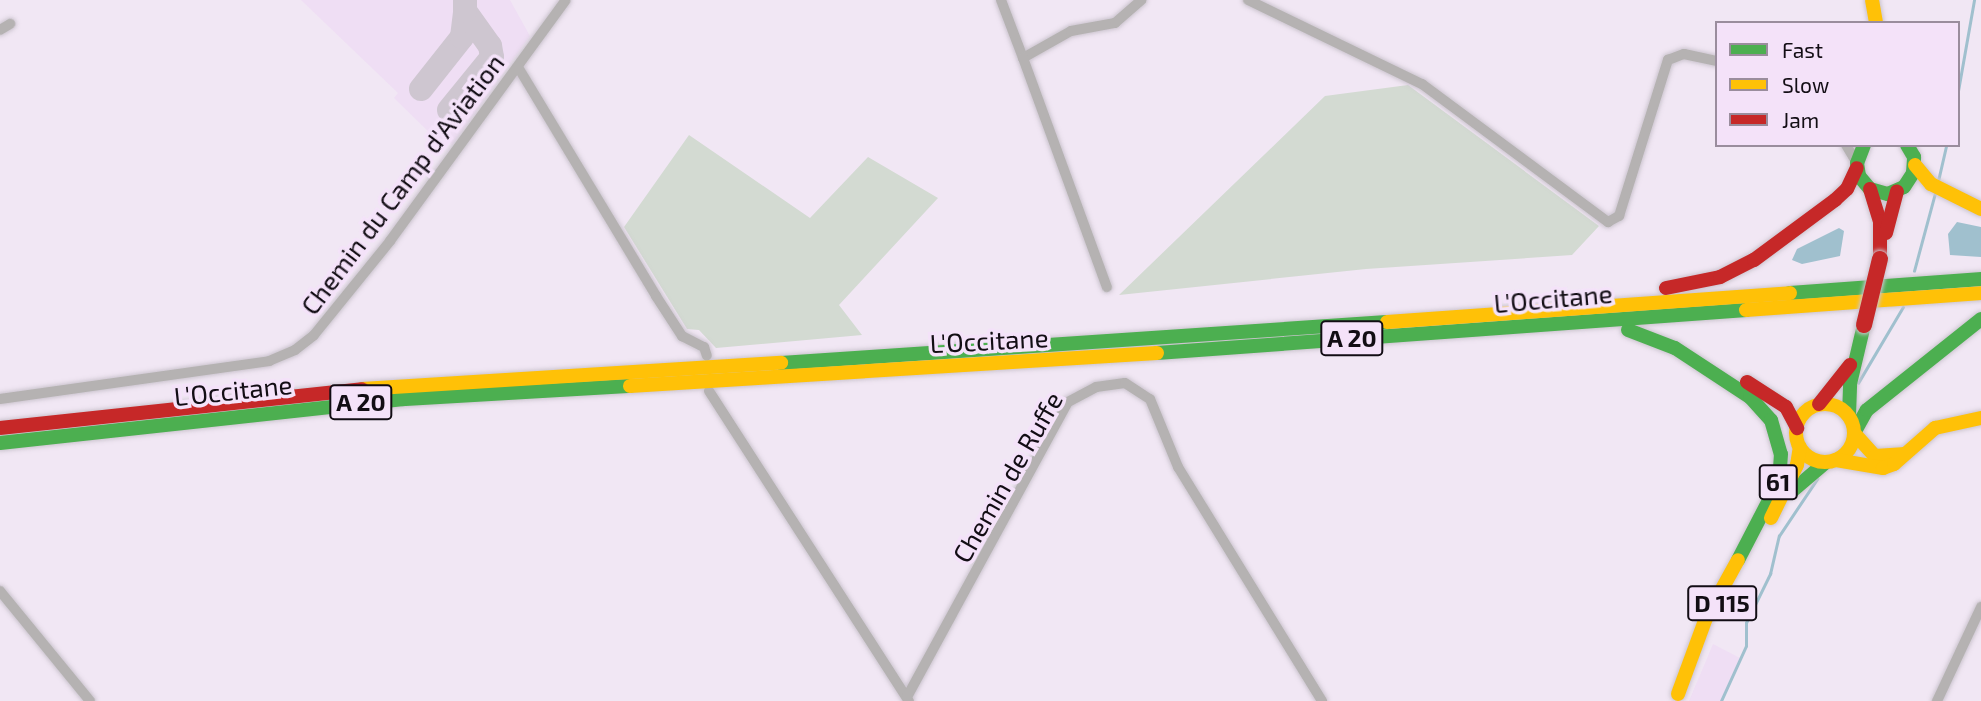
<!DOCTYPE html>
<style>
body{margin:0}
#map{position:relative;width:1981px;height:701px;overflow:hidden;background:#f1e7f4;font-family:"Exo 2",sans-serif}
div>[style]{position:absolute}
.built>*{inset:0;background:#efdef4}
.green>*{inset:0;background:#d3dad2}
.water>*{inset:0;background:#a0c0ce}
.stream>*{height:2.5px;margin:-1.25px;padding:0 1.25px;transform-origin:1.25px;border-radius:1.25px;background:#a0c0ce}
.taxiway>*{height:24px;margin:-12px;padding:0 12px;transform-origin:12px;border-radius:12px;background:#cec6d0}
.roads{filter:drop-shadow(0 0 2px #ccc5cf) drop-shadow(0 0 2px #ccc5cf)}
.street>*{height:10px;margin:-5px;padding:0 5px;transform-origin:5px;border-radius:5px;background:#b5b2b2}
.fast>*{height:14px;margin:-7px;padding:0 7px;transform-origin:7px;border-radius:7px;background:#4caf50}
.slow>*{height:14px;margin:-7px;padding:0 7px;transform-origin:7px;border-radius:7px;background:#ffc107}
.slow>.ring{margin:-7px;padding:0;box-sizing:content-box;background:none;border:14px solid #ffc107;border-radius:50%}
.jam>*{height:14px;margin:-7px;padding:0 7px;transform-origin:7px;border-radius:7px;background:#c62828}
.bridges{filter:drop-shadow(0 0 2px #ccc5cf) drop-shadow(0 0 2px #ccc5cf)}
.jam-bridge>*{height:16px;margin:-8px;padding:0 8px;transform-origin:8px;border-radius:8px;background:#c62828}
span{translate:-50% -50%;white-space:nowrap;text-align:center;line-height:1.15;-webkit-text-stroke:7px #f4e2f9;paint-order:stroke}
.shield-label span{padding:2px 5px;background:#f4e2f9;border:2px solid;border-radius:5px;-webkit-text-stroke-width:0}
.shield-label{font-size:24px;color:#120d14;font-weight:700}
.street-label{font-size:26px;color:#120d14}
.legend{position:absolute;left:1715px;top:21px;width:245px;height:126px;box-sizing:border-box;background:#f4e2f9;border:2px solid #9a8d9d;margin:0;padding:9px 12px;list-style:none;font-size:21px;color:#120d14}
.legend li{display:flex;align-items:center;gap:14px;height:35px}
.legend b{width:35px;border:2px solid #9a8d9d}
</style>
<div id="map">
<div class="built">
<i style="clip-path:polygon(301px 0,510px 0,530px 36px,452px 145px,444px 137px,439px 142px,394px 98px,398px 93px)"></i>
<i style="clip-path:polygon(1713px 644px,1740px 658px,1721px 701px,1689px 701px)"></i>
</div>
<div class="green">
<i style="clip-path:polygon(1408px 85px,1599px 226px,1572px 255px,1366px 269px,1119px 295px,1325px 96px)"></i>
<i style="clip-path:polygon(689px 135px,810px 218px,868px 157px,938px 198px,839px 305px,862px 335px,716px 348px,699px 330px,687px 329px,624px 227px)"></i>
</div>
<div class="water">
<i style="clip-path:polygon(1957px 222px,1981px 227px,1981px 257px,1950px 255px,1948px 234px)"></i>
<i style="clip-path:polygon(1839px 228px,1844px 231px,1840px 256px,1802px 264px,1792px 260px,1797px 249px)"></i>
</div>
<div class="stream">
<i style="left:1958px;top:91px;width:92px;rotate:-80deg"></i>
<i style="left:1938px;top:181px;width:37px;rotate:-77deg"></i>
<i style="left:1914px;top:271px;width:81px;rotate:-74.9deg"></i>
<i style="left:1858px;top:383px;width:88px;rotate:-59.4deg"></i>
<i style="left:1721px;top:701px;width:60px;rotate:-65.6deg"></i>
<i style="left:1746px;top:646px;width:23px;rotate:-90deg"></i>
<i style="left:1746px;top:623px;width:55px;rotate:-63.9deg"></i>
<i style="left:1770px;top:574px;width:39px;rotate:-77deg"></i>
<i style="left:1779px;top:536px;width:69px;rotate:-56.3deg"></i>
</div>
<div class="taxiway">
<i style="left:421px;top:89px;width:66px;rotate:-51.7deg"></i>
<i style="left:462px;top:37px;width:26px;rotate:-83deg"></i>
<i style="left:449px;top:110px;width:68px;rotate:-50.9deg"></i>
<i style="left:492px;top:57px;width:11px;rotate:-100deg"></i>
<i style="left:490px;top:46px;width:43px;rotate:-125.5deg"></i>
<i style="left:465px;top:11px;width:11px;rotate:-90deg"></i>
</div>
<div class="roads">
<div class="street">
<i style="left:1001px;top:0;width:62px;rotate:69.2deg"></i>
<i style="left:1023px;top:58px;width:55px;rotate:-29.4deg"></i>
<i style="left:1071px;top:31px;width:45px;rotate:-10.3deg"></i>
<i style="left:1115px;top:23px;width:35px;rotate:-41deg"></i>
<i style="left:1248px;top:0;width:193px;rotate:25.8deg"></i>
<i style="left:1422px;top:84px;width:232px;rotate:36.6deg"></i>
<i style="left:1608px;top:222px;width:13px;rotate:-29deg"></i>
<i style="left:1619px;top:216px;width:164px;rotate:-72.6deg"></i>
<i style="left:1668px;top:60px;width:17px;rotate:-21deg"></i>
<i style="left:1684px;top:54px;width:34px;rotate:12deg"></i>
<i style="left:0;top:30px;width:12px;rotate:-31deg"></i>
<i style="left:1023px;top:58px;width:244px;rotate:69.9deg"></i>
<i style="left:518px;top:67px;width:267px;rotate:58.9deg"></i>
<i style="left:656px;top:296px;width:48px;rotate:57deg"></i>
<i style="left:682px;top:336px;width:25px;rotate:27deg"></i>
<i style="left:704px;top:347px;width:9px;rotate:72deg"></i>
<i style="left:1846px;top:145px;width:21px;rotate:59deg"></i>
<i style="left:709px;top:391px;width:369px;rotate:57.2deg"></i>
<i style="left:0;top:399px;width:272px;rotate:-8deg"></i>
<i style="left:269px;top:361px;width:28px;rotate:-23deg"></i>
<i style="left:295px;top:350px;width:24px;rotate:-38deg"></i>
<i style="left:314px;top:335px;width:121px;rotate:-51deg"></i>
<i style="left:390px;top:241px;width:298px;rotate:-53.9deg"></i>
<i style="left:0;top:591px;width:142px;rotate:50.7deg"></i>
<i style="left:907px;top:697px;width:336px;rotate:-61.4deg"></i>
<i style="left:1068px;top:402px;width:32px;rotate:-28deg"></i>
<i style="left:1096px;top:387px;width:29px;rotate:-8deg"></i>
<i style="left:1125px;top:383px;width:30px;rotate:33deg"></i>
<i style="left:1150px;top:399px;width:74px;rotate:67.6deg"></i>
<i style="left:1178px;top:467px;width:275px;rotate:58.4deg"></i>
<i style="left:1937px;top:701px;width:104px;rotate:-64.9deg"></i>
</div>
<div class="fast">
<i style="left:1864px;top:145px;width:19px;rotate:111deg"></i>
<i style="left:1857px;top:163px;width:13px;rotate:81deg"></i>
<i style="left:1859px;top:176px;width:17px;rotate:50deg"></i>
<i style="left:1870px;top:189px;width:19px;rotate:16deg"></i>
<i style="left:1888px;top:194px;width:17px;rotate:-24deg"></i>
<i style="left:1904px;top:187px;width:17px;rotate:-57deg"></i>
<i style="left:1913px;top:173px;width:16px;rotate:-86deg"></i>
<i style="left:1914px;top:157px;width:14px;rotate:-120deg"></i>
<i style="left:1790px;top:293px;width:192px;rotate:-4.2deg"></i>
<i style="left:1628px;top:330px;width:50px;rotate:21deg"></i>
<i style="left:1675px;top:348px;width:90px;rotate:33.2deg"></i>
<i style="left:1750px;top:397px;width:31px;rotate:48deg"></i>
<i style="left:1771px;top:420px;width:35px;rotate:74deg"></i>
<i style="left:1781px;top:454px;width:27px;rotate:94deg"></i>
<i style="left:1779px;top:481px;width:89px;rotate:117.4deg"></i>
<i style="left:1157px;top:353px;width:591px;rotate:-4.18deg"></i>
<i style="left:781px;top:363px;width:607px;rotate:-3.87deg"></i>
<i style="left:1849px;top:416px;width:32px;rotate:-88deg"></i>
<i style="left:1850px;top:384px;width:61px;rotate:-76.7deg"></i>
<i style="left:1854px;top:433px;width:26px;rotate:-61deg"></i>
<i style="left:1867px;top:410px;width:146px;rotate:-38.6deg"></i>
<i style="left:0;top:443px;width:406px;rotate:-6.2deg"></i>
<i style="left:404px;top:399px;width:226px;rotate:-3.3deg"></i>
<i style="left:1791px;top:492px;width:46px;rotate:-40.6deg"></i>
</div>
<div class="slow">
<i style="left:1872px;top:0;width:23px;rotate:80deg"></i>
<i style="left:1915px;top:165px;width:25px;rotate:50deg"></i>
<i style="left:1931px;top:184px;width:56px;rotate:26.6deg"></i>
<i style="left:1746px;top:310px;width:236px;rotate:-4.1deg"></i>
<i style="left:1387px;top:322px;width:404px;rotate:-4.1deg"></i>
<i style="left:630px;top:386px;width:528px;rotate:-3.58deg"></i>
<i style="left:362px;top:389px;width:420px;rotate:-3.6deg"></i>
<i class="ring" style="left:1796px;top:404px;width:44px;height:44px"></i>
<i style="left:1854px;top:433px;width:31px;rotate:48deg"></i>
<i style="left:1875px;top:456px;width:27px;rotate:-4deg"></i>
<i style="left:1836px;top:460px;width:48px;rotate:9.7deg"></i>
<i style="left:1883px;top:468px;width:12px;rotate:-20deg"></i>
<i style="left:1894px;top:464px;width:55px;rotate:-41.3deg"></i>
<i style="left:1935px;top:428px;width:47px;rotate:-12.3deg"></i>
<i style="left:1771px;top:518px;width:59px;rotate:-63.9deg"></i>
<i style="left:1797px;top:465px;width:18px;rotate:-81deg"></i>
<i style="left:1678px;top:694px;width:81px;rotate:-69.8deg"></i>
<i style="left:1706px;top:618px;width:66px;rotate:-61.1deg"></i>
</div>
<div class="jam">
<i style="left:1870px;top:189px;width:34px;rotate:73deg"></i>
<i style="left:1880px;top:221px;width:38px;rotate:90deg"></i>
<i style="left:1886px;top:233px;width:43px;rotate:-75.3deg"></i>
<i style="left:1666px;top:288px;width:55px;rotate:-11.5deg"></i>
<i style="left:1720px;top:277px;width:38px;rotate:-27deg"></i>
<i style="left:1754px;top:260px;width:101px;rotate:-36.5deg"></i>
<i style="left:1835px;top:200px;width:16px;rotate:-43deg"></i>
<i style="left:1847px;top:189px;width:23px;rotate:-65deg"></i>
<i style="left:1747px;top:382px;width:46px;rotate:32.7deg"></i>
<i style="left:1786px;top:407px;width:24px;rotate:62deg"></i>
<i style="left:1819px;top:404px;width:50px;rotate:-51.5deg"></i>
<i style="left:0;top:428px;width:364px;rotate:-6.1deg"></i>
</div>
</div>
<div class="bridges">
<div class="jam-bridge">
<i style="left:1864px;top:325px;width:68px;rotate:-76.4deg"></i>
</div>
</div>
<div class="shield-label">
<span style="left:1352px;top:338px">A 20</span>
<span style="left:361px;top:402px">A 20</span>
<span style="left:1778px;top:482px">61</span>
<span style="left:1722px;top:603px">D 115</span>
</div>
<div class="street-label">
<span style="left:402px;top:184px;rotate:-53deg">Chemin du Camp d'Aviation</span>
<span style="left:1553px;top:298px;rotate:-5deg">L'Occitane</span>
<span style="left:989px;top:340px;rotate:-3deg">L'Occitane</span>
<span style="left:233px;top:390px;rotate:-6deg">L'Occitane</span>
<span style="left:1007px;top:477px;rotate:-60deg">Chemin de Ruffe</span>
</div>
<ul class="legend">
<li><b style="height:9px;background:#4caf50"></b>Fast</li>
<li><b style="height:9px;background:#ffc107"></b>Slow</li>
<li><b style="height:9px;background:#c62828"></b>Jam</li>
</ul>
</div>
